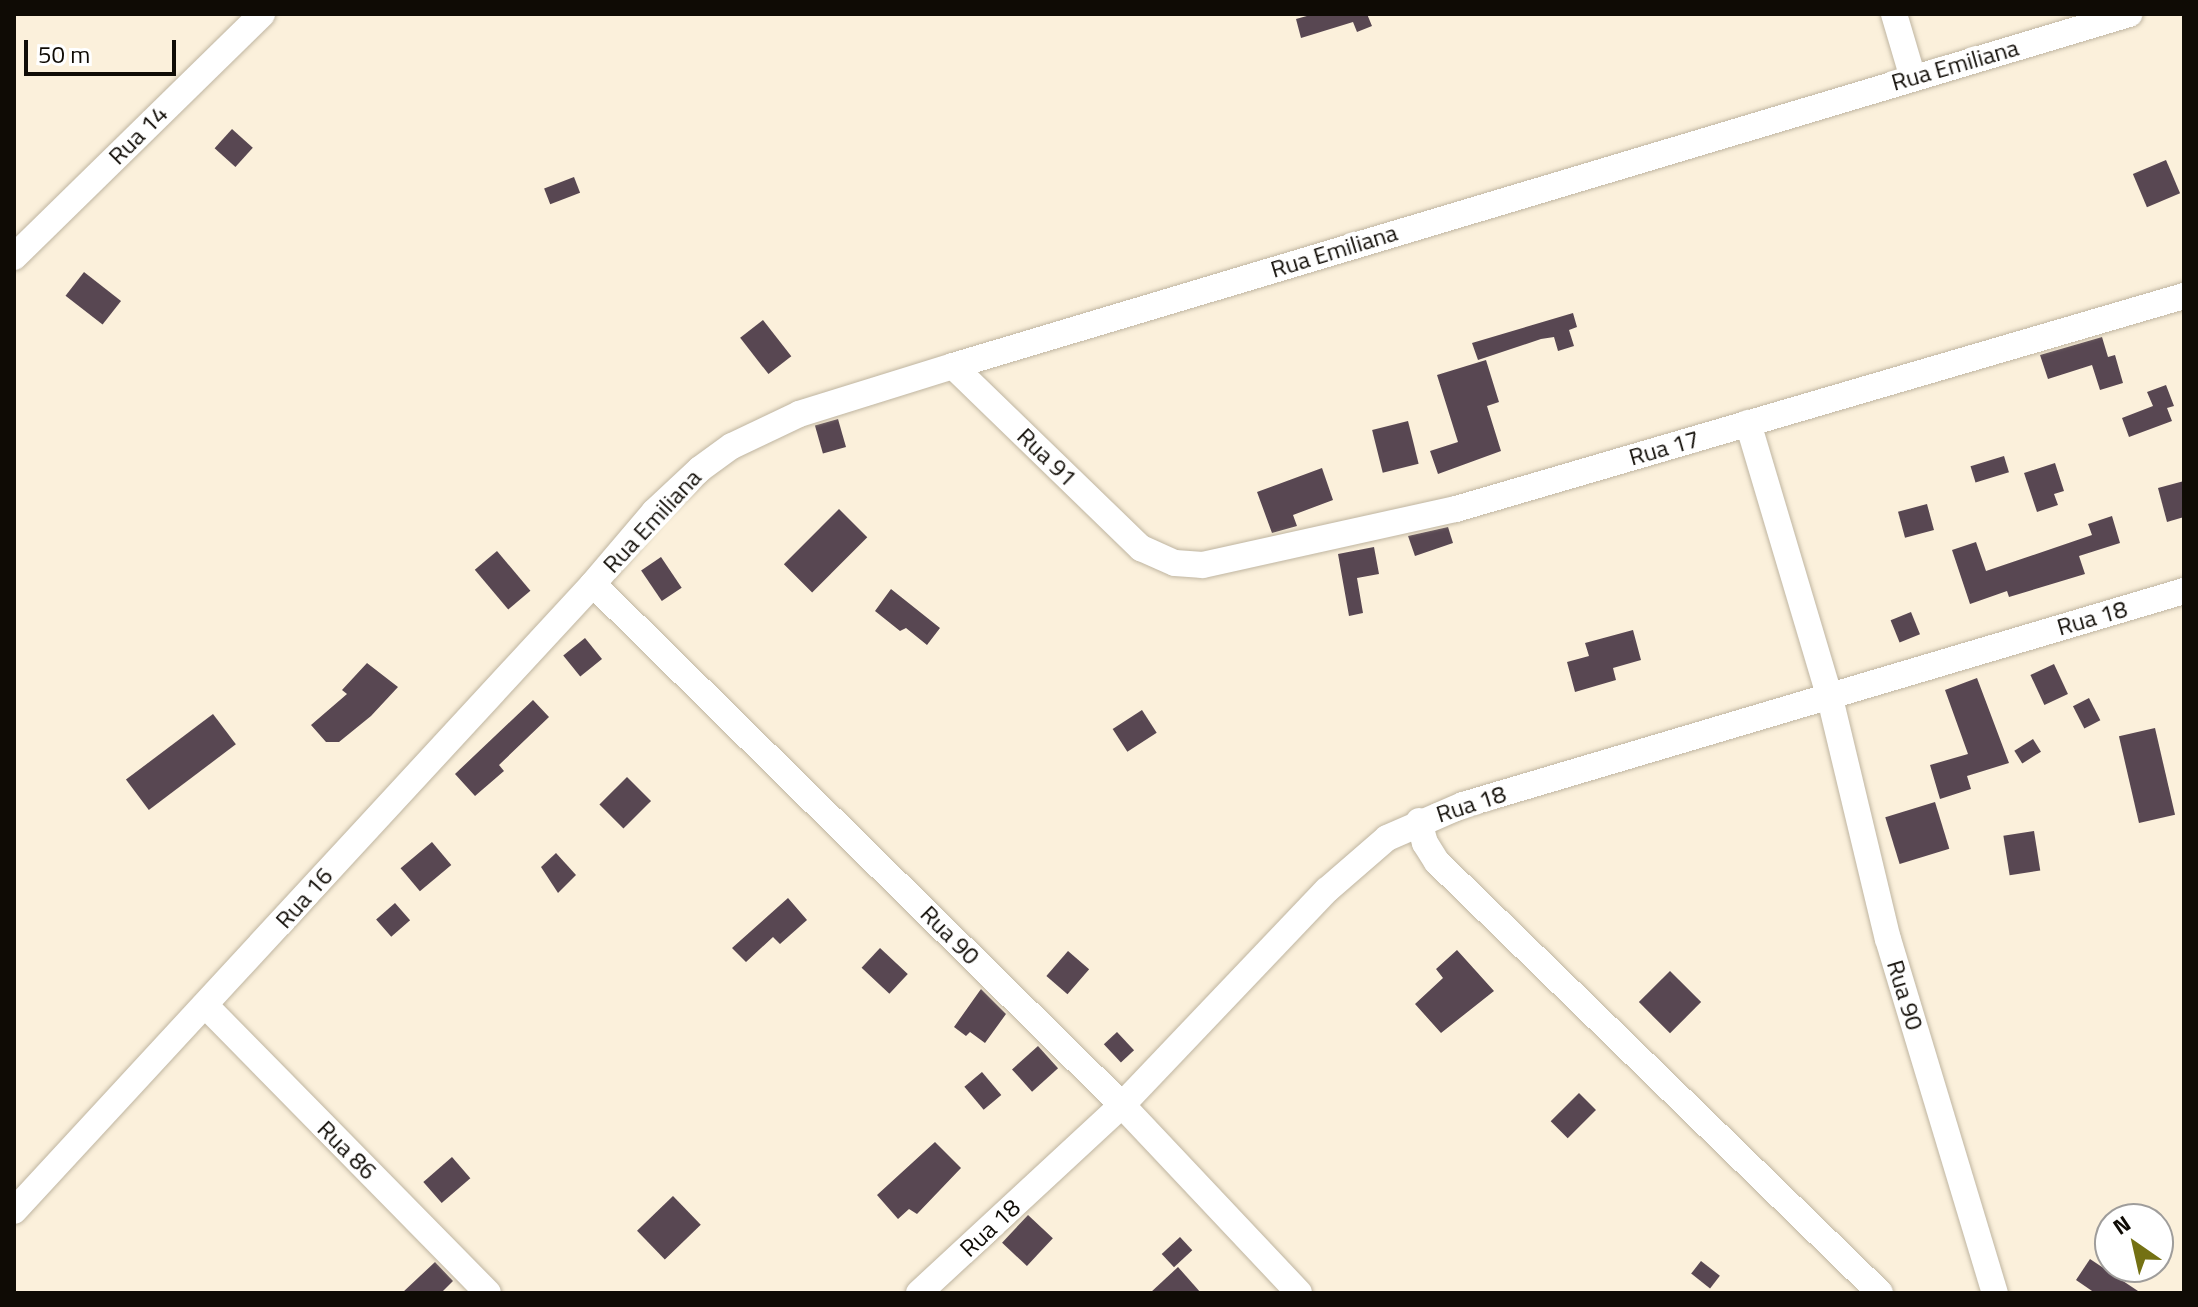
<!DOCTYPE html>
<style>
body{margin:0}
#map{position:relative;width:2198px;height:1307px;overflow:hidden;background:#fbf0db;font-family:"Titillium Web",sans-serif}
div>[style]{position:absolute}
.building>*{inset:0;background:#584752;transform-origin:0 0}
.roads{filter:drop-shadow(0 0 2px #bfb5a1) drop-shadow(0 0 2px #bfb5a1)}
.minor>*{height:26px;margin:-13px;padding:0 13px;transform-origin:13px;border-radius:13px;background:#fff}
span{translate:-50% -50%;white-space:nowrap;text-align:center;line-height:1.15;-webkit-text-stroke:8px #fff;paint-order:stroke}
.street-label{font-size:24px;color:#0f0b05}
.frame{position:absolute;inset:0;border:16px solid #0f0b05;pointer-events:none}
.north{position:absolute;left:2094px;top:1203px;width:80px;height:80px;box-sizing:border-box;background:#fff;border:2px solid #9f9d9b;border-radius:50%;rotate:326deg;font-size:22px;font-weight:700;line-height:32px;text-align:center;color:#0f0b05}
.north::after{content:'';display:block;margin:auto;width:28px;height:36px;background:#747113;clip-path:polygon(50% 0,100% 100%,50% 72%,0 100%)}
.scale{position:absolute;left:24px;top:40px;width:152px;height:36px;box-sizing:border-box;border:4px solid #0f0b05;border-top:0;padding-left:10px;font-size:24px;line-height:28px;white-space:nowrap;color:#0f0b05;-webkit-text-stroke:6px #fff;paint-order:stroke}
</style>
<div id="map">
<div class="building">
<i style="clip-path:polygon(1314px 14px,1367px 14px,1372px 26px,1357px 32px,1353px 22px,1301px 38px,1296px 19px)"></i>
<i style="left:232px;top:129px;width:28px;height:26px;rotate:42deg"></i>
<i style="left:2166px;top:160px;width:36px;height:36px;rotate:67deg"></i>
<i style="left:574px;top:177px;width:17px;height:32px;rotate:69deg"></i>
<i style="left:84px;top:272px;width:47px;height:30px;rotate:38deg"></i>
<i style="clip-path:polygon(1573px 313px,1577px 327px,1569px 330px,1574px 346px,1558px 351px,1554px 337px,1541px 339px,1478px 360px,1472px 343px)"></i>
<i style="left:763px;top:320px;width:46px;height:29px;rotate:52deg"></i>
<i style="clip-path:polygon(2102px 337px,2108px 357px,2115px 355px,2123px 383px,2100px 390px,2092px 365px,2048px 379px,2040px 355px)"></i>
<i style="clip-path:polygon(1486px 360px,1499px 402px,1487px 406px,1501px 451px,1438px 474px,1430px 451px,1458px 442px,1437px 375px)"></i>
<i style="clip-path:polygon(2166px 385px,2174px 406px,2167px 408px,2172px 421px,2129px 437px,2122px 418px,2153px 406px,2147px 392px)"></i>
<i style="left:838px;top:419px;width:29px;height:24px;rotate:74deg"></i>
<i style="left:1408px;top:421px;width:44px;height:37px;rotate:76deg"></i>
<i style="left:2004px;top:456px;width:17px;height:35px;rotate:73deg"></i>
<i style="clip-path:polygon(2055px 463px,2064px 491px,2054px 494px,2058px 505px,2037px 512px,2024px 473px)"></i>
<i style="clip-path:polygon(1322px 468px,1333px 500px,1293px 515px,1297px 526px,1272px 533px,1257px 492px)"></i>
<i style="clip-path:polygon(2184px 481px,2184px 517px,2167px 522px,2158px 488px)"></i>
<i style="left:1927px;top:504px;width:27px;height:30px;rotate:75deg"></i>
<i style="left:839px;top:509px;width:40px;height:78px;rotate:45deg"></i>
<i style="clip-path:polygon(2112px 516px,2120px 543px,2079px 556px,2085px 574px,2009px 597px,2007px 591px,1970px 604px,1952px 550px,1976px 542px,1986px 571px,2092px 535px,2088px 524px)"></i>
<i style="clip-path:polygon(1448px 527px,1453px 543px,1415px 556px,1408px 536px)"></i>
<i style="clip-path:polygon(1374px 547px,1379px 574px,1357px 578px,1363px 613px,1349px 616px,1338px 554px)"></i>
<i style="left:497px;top:551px;width:52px;height:29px;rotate:50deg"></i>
<i style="left:661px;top:557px;width:37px;height:24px;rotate:56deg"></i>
<i style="clip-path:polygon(891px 589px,940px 628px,927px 645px,906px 628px,900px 631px,875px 611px)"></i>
<i style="left:1911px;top:612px;width:24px;height:22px;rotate:68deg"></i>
<i style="clip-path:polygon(1633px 630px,1641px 660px,1613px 668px,1616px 680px,1575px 692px,1567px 662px,1589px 656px,1585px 643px)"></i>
<i style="left:585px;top:638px;width:27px;height:28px;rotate:51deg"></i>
<i style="clip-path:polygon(367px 663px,398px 687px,371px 716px,339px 742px,326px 742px,311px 725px,347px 694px,342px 690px)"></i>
<i style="left:2054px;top:664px;width:33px;height:26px;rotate:65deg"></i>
<i style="clip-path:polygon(1977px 678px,2009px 763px,1967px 776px,1971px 789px,1940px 799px,1930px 765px,1968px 754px,1945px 690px)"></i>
<i style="left:2089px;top:698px;width:25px;height:18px;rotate:63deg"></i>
<i style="clip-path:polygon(533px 700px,549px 717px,499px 765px,504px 771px,475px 796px,455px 774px)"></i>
<i style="left:1142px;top:710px;width:27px;height:35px;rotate:57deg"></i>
<i style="left:213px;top:714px;width:38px;height:109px;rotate:53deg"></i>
<i style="left:2155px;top:728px;width:89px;height:37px;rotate:77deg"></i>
<i style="left:2033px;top:739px;width:15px;height:22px;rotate:58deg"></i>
<i style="left:627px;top:777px;width:34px;height:39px;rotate:45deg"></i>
<i style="left:1935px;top:802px;width:49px;height:52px;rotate:73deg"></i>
<i style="left:2034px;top:831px;width:40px;height:31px;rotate:81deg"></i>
<i style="left:432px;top:842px;width:30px;height:41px;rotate:50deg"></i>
<i style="clip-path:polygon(556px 853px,576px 875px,558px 893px,541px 867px)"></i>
<i style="clip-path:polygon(788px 898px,807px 920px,780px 944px,773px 937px,746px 962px,732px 948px)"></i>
<i style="left:395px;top:903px;width:23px;height:25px;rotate:49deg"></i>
<i style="left:880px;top:948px;width:38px;height:27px;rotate:43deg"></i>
<i style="clip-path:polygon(1457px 950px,1494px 991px,1441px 1033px,1415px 1004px,1443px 978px,1436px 969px)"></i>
<i style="left:1068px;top:951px;width:28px;height:33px;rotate:41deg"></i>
<i style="left:1670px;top:971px;width:44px;height:44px;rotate:45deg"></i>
<i style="clip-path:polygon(981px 989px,1006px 1014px,985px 1043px,970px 1032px,966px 1036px,954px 1027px)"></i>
<i style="left:1117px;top:1032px;width:25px;height:18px;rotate:47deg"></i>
<i style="left:1038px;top:1046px;width:30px;height:35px;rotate:48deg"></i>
<i style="left:982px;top:1072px;width:30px;height:23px;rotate:50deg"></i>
<i style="left:1579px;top:1093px;width:24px;height:40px;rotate:45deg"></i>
<i style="clip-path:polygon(935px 1142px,961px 1168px,917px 1214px,909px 1209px,898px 1219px,877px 1195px)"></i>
<i style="left:452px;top:1157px;width:28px;height:38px;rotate:49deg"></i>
<i style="left:673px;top:1196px;width:40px;height:50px;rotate:46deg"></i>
<i style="left:1028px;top:1215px;width:34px;height:38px;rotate:43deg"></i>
<i style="left:1180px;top:1237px;width:18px;height:25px;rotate:47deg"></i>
<i style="clip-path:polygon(2090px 1259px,2141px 1293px,2095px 1293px,2076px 1280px)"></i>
<i style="left:1701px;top:1261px;width:24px;height:16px;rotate:38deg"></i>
<i style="clip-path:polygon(435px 1262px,453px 1281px,441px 1293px,402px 1293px)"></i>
<i style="clip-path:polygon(1178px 1267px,1201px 1293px,1150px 1293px)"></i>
</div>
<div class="roads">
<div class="minor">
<i style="left:1894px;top:14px;width:67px;rotate:73.5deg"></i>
<i style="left:14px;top:257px;width:347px;rotate:-44.4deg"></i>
<i style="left:953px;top:366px;width:262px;rotate:44.1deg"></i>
<i style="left:1141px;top:548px;width:37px;rotate:24deg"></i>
<i style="left:1175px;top:563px;width:28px;rotate:4deg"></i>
<i style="left:1203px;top:565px;width:259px;rotate:-12.5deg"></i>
<i style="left:1456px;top:509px;width:759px;rotate:-16.31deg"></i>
<i style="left:1748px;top:423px;width:283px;rotate:73.4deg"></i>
<i style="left:1829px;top:694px;width:252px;rotate:76.5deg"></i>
<i style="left:1888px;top:939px;width:370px;rotate:73.2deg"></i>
<i style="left:593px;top:584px;width:742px;rotate:44.56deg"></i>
<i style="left:1122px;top:1105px;width:258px;rotate:46.7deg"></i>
<i style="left:1419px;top:821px;width:23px;rotate:75deg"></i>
<i style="left:1425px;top:843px;width:22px;rotate:58deg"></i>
<i style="left:1437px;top:862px;width:618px;rotate:44.21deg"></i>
<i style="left:206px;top:1006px;width:402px;rotate:45.5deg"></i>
<i style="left:14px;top:1211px;width:853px;rotate:-47.28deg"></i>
<i style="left:593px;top:584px;width:94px;rotate:-49.7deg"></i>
<i style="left:654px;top:512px;width:63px;rotate:-43.1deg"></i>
<i style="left:700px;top:469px;width:39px;rotate:-36deg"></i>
<i style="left:732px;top:446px;width:74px;rotate:-25.5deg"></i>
<i style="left:799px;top:414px;width:161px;rotate:-17.3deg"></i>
<i style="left:953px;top:366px;width:1228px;rotate:-16.66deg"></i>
<i style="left:919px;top:1293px;width:277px;rotate:-42.8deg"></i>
<i style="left:1122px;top:1105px;width:297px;rotate:-46.4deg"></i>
<i style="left:1327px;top:890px;width:79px;rotate:-40.9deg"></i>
<i style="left:1387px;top:838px;width:83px;rotate:-23.5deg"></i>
<i style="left:1463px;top:805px;width:752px;rotate:-16.53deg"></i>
</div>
</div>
<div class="street-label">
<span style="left:1955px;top:65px;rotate:-16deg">Rua Emiliana</span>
<span style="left:138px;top:135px;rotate:-45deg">Rua 14</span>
<span style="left:1334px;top:251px;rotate:-17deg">Rua Emiliana</span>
<span style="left:1664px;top:448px;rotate:-16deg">Rua 17</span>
<span style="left:1047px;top:457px;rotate:44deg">Rua 91</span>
<span style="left:652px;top:521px;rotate:-47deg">Rua Emiliana</span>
<span style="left:2092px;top:618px;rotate:-16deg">Rua 18</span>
<span style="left:1471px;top:804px;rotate:-18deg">Rua 18</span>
<span style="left:304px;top:898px;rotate:-48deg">Rua 16</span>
<span style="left:950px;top:935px;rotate:45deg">Rua 90</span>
<span style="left:1905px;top:995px;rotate:73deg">Rua 90</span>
<span style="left:347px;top:1150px;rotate:45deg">Rua 86</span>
<span style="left:990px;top:1228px;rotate:-43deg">Rua 18</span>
</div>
<div class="frame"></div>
<div class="north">N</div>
<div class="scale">50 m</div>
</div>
